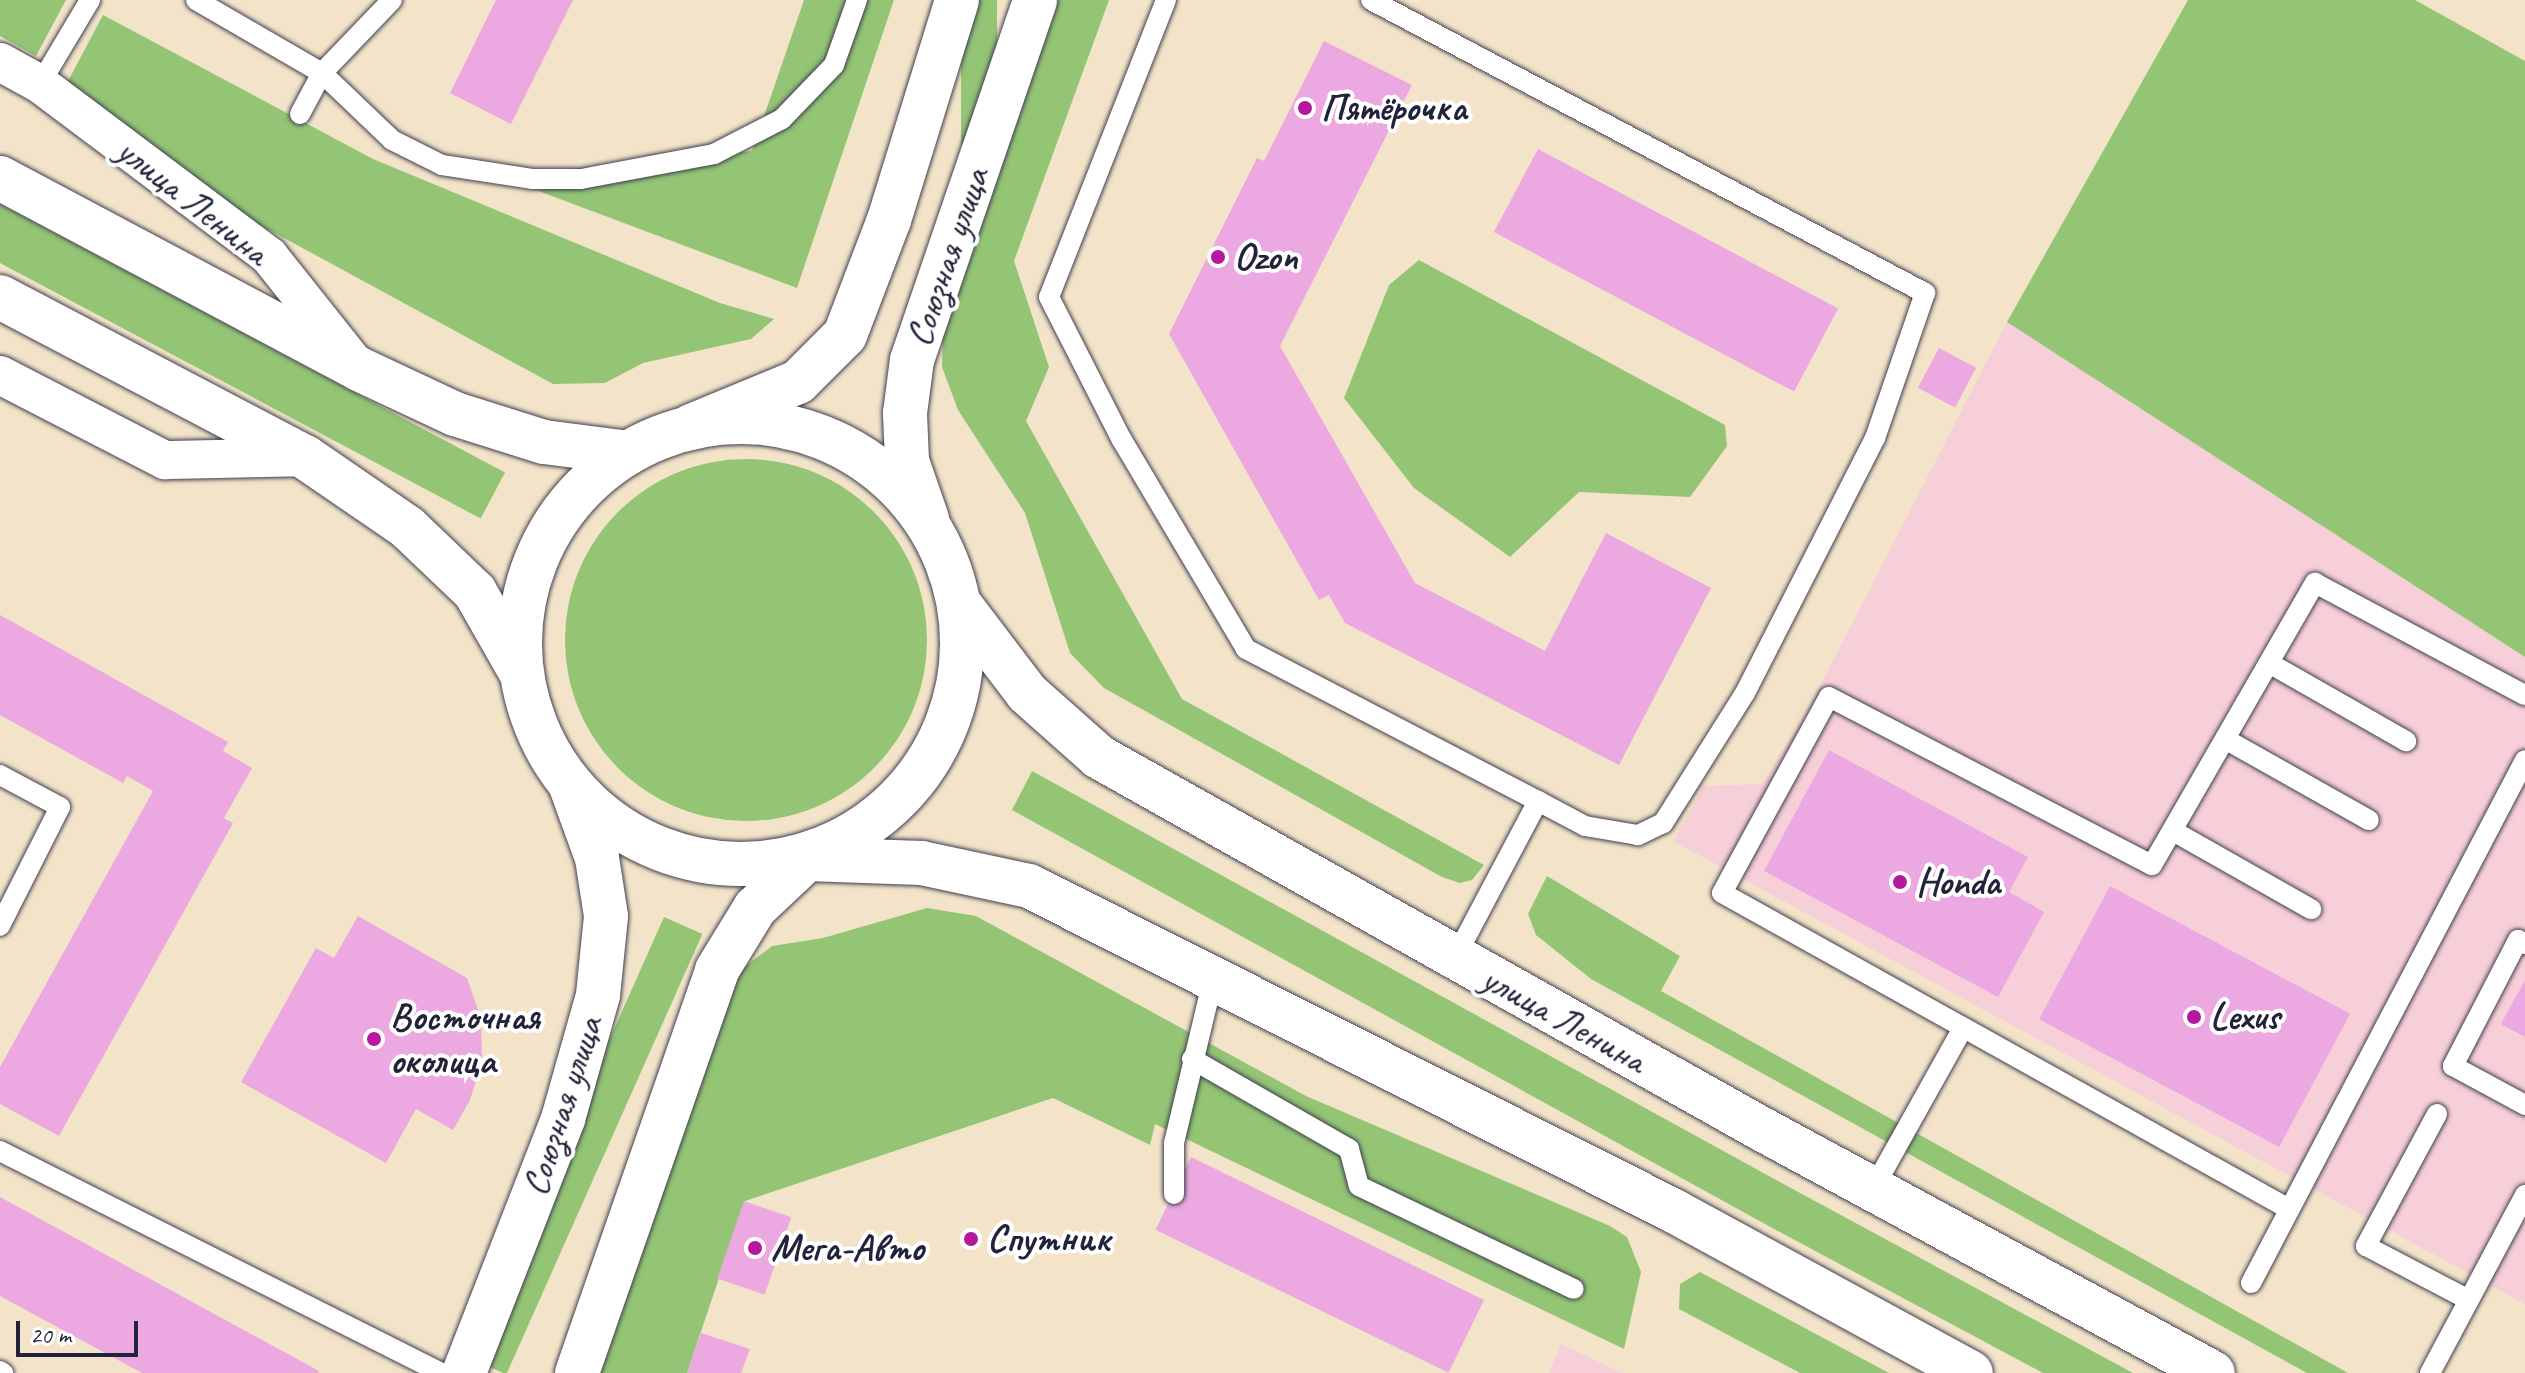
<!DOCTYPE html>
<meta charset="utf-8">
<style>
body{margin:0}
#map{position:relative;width:2525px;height:1373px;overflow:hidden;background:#f3e4c9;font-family:Caveat,sans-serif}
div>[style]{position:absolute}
.built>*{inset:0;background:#f6cfd8}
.green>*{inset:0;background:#93c575;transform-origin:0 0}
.round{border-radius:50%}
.building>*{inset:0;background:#eba8e1;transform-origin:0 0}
.roads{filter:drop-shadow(0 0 2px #413f50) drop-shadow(0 0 2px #413f50)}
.service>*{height:20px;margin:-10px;padding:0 10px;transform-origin:10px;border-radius:10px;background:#fff}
.minor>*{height:38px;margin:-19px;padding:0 19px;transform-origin:19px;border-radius:19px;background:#fff}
.secondary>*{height:44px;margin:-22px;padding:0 22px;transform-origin:22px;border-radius:22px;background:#fff}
.primary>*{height:44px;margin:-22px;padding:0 22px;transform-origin:22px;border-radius:22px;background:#fff}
.primary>.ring{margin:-22px;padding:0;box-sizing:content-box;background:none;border:44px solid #fff;border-radius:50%}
.dots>*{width:22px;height:22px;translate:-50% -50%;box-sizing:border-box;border:4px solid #fff;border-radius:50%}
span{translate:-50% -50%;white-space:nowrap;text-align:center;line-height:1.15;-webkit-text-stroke:8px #fff;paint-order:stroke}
.poi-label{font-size:38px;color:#22223b;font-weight:700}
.left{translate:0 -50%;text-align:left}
.street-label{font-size:38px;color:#22223b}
.scale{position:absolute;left:16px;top:1321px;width:122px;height:36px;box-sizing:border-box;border:4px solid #22223b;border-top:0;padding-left:10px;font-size:24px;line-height:28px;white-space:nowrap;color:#22223b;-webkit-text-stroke:6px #fff;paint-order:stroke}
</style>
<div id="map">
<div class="built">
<i style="clip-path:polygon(2007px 322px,2525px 657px,2525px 1304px,1673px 841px,1704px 786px,1762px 784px,1804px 717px)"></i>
<i style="clip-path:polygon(1561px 1344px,1622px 1373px,1549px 1373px)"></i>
</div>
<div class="green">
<i style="clip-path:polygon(0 0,66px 0,36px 56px,0 36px)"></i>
<i style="clip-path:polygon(804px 0,894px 0,797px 288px,499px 176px,752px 151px)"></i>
<i style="left:961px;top:0;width:36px;height:387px"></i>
<i style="clip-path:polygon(1051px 0,1109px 0,1014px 261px,1049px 367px,1026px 421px,1182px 699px,1484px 865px,1472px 880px,1460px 883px,1442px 877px,1104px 688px,1070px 653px,1025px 513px,958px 410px,942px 367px,943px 331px)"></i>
<i style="clip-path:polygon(2188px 0,2415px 0,2525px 61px,2525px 657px,2007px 322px)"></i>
<i style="clip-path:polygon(103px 15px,373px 159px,720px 303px,774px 319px,751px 339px,643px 363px,605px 383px,553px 384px,203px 194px,67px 83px)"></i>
<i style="left:0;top:204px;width:572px;height:52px;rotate:28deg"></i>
<i style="clip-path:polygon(1419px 260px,1725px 425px,1727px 446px,1690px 497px,1579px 492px,1510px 557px,1414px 488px,1344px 398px,1389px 285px)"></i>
<i class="round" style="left:565px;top:459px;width:362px;height:362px"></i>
<i style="clip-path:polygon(1032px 771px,1778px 1181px,2133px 1373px,2043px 1373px,1776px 1230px,1012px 810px)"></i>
<i style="clip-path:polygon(1547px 876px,1680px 956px,1661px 991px,2348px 1373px,2307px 1373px,1591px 979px,1536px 935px,1528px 914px)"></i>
<i style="clip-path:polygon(927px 908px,976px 916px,1306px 1096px,1610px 1226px,1627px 1237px,1641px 1272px,1624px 1349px,1155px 1124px,1150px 1145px,1053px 1098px,745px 1201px,687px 1373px,600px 1373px,738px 972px,772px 946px,823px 938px)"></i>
<i style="left:664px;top:917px;width:42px;height:482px;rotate:24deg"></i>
<i style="clip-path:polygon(1700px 1272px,1889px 1373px,1800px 1373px,1679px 1309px,1680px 1284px)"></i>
</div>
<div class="building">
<i style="clip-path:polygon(496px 0,573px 0,511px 124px,450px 93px)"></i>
<i style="clip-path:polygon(1324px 41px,1412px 85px,1280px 346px,1415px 583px,1545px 651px,1606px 533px,1711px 588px,1619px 765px,1345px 623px,1329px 595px,1319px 600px,1169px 334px,1257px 158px,1264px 161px)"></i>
<i style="left:1538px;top:149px;width:340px;height:94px;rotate:28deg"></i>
<i style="left:1939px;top:348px;width:42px;height:45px;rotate:28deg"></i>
<i style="clip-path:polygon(0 615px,228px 742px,223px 751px,252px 768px,224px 818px,233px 823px,59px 1136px,0 1104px,0 1067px,153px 791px,127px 776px,123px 783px,0 715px)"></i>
<i style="clip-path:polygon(1829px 750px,2028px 857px,2009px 892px,2044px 912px,1998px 997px,1764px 871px)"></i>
<i style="left:2110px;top:886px;width:272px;height:151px;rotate:28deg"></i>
<i style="clip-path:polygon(358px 916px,467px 978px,481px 1018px,482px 1060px,470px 1100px,453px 1130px,416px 1109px,386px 1163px,241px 1082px,316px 948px,334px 958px)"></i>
<i style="clip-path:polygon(2525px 980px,2525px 1037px,2501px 1024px)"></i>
<i style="left:1191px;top:1157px;width:326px;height:81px;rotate:26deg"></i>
<i style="clip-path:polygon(0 1197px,319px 1371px,318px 1373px,142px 1373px,0 1296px)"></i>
<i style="left:744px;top:1201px;width:50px;height:82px;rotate:19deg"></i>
<i style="clip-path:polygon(701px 1333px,750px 1349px,741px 1373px,687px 1373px)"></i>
</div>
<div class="roads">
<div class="service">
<i style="left:196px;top:0;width:146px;rotate:30.1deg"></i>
<i style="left:322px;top:73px;width:97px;rotate:43.7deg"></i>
<i style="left:392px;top:140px;width:56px;rotate:26.6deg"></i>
<i style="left:442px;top:165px;width:91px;rotate:8.8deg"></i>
<i style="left:532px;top:179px;width:49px"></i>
<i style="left:581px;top:179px;width:135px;rotate:-10.6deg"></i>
<i style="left:714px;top:154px;width:76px;rotate:-27.2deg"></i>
<i style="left:782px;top:119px;width:75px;rotate:-46.1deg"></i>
<i style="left:834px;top:65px;width:69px;rotate:-70.5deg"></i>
<i style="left:1166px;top:0;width:319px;rotate:111.5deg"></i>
<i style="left:1049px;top:297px;width:161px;rotate:63deg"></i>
<i style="left:1122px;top:440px;width:243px;rotate:59.3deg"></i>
<i style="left:1246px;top:649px;width:329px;rotate:27.5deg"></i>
<i style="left:1371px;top:0;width:627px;rotate:27.87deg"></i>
<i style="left:1925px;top:293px;width:153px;rotate:109deg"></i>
<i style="left:1875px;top:438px;width:286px;rotate:117deg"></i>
<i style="left:1745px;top:693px;width:154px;rotate:122.2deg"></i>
<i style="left:1663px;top:823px;width:28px;rotate:154deg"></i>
<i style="left:1638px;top:835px;width:54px;rotate:-170.4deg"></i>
<i style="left:1585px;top:826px;width:53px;rotate:-152deg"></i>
<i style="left:1538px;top:801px;width:178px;rotate:117.9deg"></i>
<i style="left:40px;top:84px;width:98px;rotate:-59.2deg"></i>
<i style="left:300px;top:114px;width:47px;rotate:-61.8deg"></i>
<i style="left:322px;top:73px;width:101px;rotate:-46.2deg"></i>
<i style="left:2269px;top:663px;width:158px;rotate:29.7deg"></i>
<i style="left:2225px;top:739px;width:165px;rotate:29.4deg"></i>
<i style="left:0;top:775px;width:68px;rotate:28.1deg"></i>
<i style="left:60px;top:807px;width:133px;rotate:116.8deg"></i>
<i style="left:2173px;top:831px;width:159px;rotate:29.5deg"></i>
<i style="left:2525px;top:944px;width:8px;rotate:-150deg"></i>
<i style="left:2518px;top:940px;width:142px;rotate:117.3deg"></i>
<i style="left:2453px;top:1066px;width:82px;rotate:28.4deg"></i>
<i style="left:1192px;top:1059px;width:181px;rotate:29.8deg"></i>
<i style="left:1349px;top:1149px;width:38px;rotate:75deg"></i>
<i style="left:1359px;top:1186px;width:238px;rotate:25.6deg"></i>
<i style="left:2437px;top:1114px;width:150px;rotate:118.3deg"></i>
<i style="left:2366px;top:1246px;width:116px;rotate:27.7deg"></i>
<i style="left:0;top:1151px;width:495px;rotate:26.7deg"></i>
<i style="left:1873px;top:1189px;width:184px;rotate:-60.8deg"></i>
<i style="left:1174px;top:1194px;width:51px;rotate:-90deg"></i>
<i style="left:1174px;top:1143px;width:169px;rotate:-76.6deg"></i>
<i style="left:2289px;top:1209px;width:649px;rotate:-150.87deg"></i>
<i style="left:1722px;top:893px;width:223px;rotate:-61.4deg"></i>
<i style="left:1829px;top:697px;width:364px;rotate:27.5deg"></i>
<i style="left:2152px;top:865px;width:326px;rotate:-60deg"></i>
<i style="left:2315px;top:583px;width:238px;rotate:28.1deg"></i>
<i style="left:2251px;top:1283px;width:590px;rotate:-62.35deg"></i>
<i style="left:0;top:1371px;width:4px;rotate:34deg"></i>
<i style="left:2430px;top:1373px;width:202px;rotate:-61.9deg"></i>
</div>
<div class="minor">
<i style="left:0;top:62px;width:46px;rotate:28.8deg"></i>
<i style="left:40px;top:84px;width:286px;rotate:36.9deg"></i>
<i style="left:269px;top:256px;width:138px;rotate:51.5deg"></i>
<i style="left:0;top:375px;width:186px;rotate:27.3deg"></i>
<i style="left:165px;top:460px;width:140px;rotate:-1.2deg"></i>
</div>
<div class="secondary">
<i style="left:691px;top:426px;width:116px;rotate:-22.4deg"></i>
<i style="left:798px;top:382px;width:66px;rotate:-45deg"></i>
<i style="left:845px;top:335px;width:123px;rotate:-69.1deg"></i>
<i style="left:889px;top:220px;width:230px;rotate:-72.8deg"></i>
<i style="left:927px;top:519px;width:61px;rotate:-109deg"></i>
<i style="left:907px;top:461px;width:48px;rotate:-92.4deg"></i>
<i style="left:905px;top:413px;width:53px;rotate:-82.5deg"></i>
<i style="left:912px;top:360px;width:380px;rotate:-71.1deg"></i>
<i style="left:464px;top:1373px;width:273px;rotate:-68.7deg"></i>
<i style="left:563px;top:1119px;width:129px;rotate:-74.2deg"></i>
<i style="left:598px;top:995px;width:79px;rotate:-84.2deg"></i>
<i style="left:606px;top:916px;width:59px;rotate:-98.8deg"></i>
<i style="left:597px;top:858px;width:79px;rotate:-110deg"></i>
<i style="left:577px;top:1373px;width:427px;rotate:-70.8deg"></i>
<i style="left:717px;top:970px;width:73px;rotate:-58.5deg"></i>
<i style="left:755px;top:908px;width:71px;rotate:-43.3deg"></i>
</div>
<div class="primary">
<i style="left:0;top:178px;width:407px;rotate:28deg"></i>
<i style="left:359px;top:369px;width:106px;rotate:25.1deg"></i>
<i style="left:455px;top:414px;width:93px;rotate:17.5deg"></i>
<i style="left:544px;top:442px;width:78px;rotate:7.4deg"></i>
<i style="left:0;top:297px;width:344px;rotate:27.7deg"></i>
<i style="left:305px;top:457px;width:124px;rotate:34.5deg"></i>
<i style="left:407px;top:527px;width:94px;rotate:43.7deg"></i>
<i style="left:475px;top:592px;width:91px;rotate:60.3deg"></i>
<i class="ring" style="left:520px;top:422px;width:398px;height:398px"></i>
<i style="left:961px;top:606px;width:109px;rotate:52.8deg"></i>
<i style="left:1027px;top:693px;width:96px;rotate:41.6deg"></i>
<i style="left:1099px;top:757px;width:756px;rotate:29.31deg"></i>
<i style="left:1758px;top:1127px;width:517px;rotate:28.4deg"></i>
<i style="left:807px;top:859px;width:115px;rotate:2deg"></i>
<i style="left:922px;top:863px;width:109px;rotate:12.1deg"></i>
<i style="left:1029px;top:886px;width:722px;rotate:26.74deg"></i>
<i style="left:1674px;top:1211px;width:338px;rotate:28.6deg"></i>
</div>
</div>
<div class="dots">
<i style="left:1305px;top:108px;background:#b5179e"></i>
<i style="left:1218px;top:257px;background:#b5179e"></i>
<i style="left:1900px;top:882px;background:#b5179e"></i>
<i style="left:2194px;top:1017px;background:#b5179e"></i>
<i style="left:374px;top:1039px;background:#b5179e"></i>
<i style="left:971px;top:1239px;background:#b5179e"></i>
<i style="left:755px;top:1248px;background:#b5179e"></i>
</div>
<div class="poi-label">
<span class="left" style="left:1321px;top:108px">Пятёрочка</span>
<span class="left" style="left:1234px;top:257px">Ozon</span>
<span class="left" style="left:1916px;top:882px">Honda</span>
<span class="left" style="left:390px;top:1039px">Восточная<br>околица</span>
<span class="left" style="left:2210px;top:1017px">Lexus</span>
<span class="left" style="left:987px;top:1239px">Спутник</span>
<span class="left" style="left:771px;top:1248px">Мега-Авто</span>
</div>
<div class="street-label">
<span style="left:193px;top:201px;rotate:38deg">улица Ленина</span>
<span style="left:947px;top:257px;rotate:-71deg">Союзная улица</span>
<span style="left:1564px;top:1019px;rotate:29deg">улица Ленина</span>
<span style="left:562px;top:1106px;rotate:-72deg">Союзная улица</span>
</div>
<div class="scale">20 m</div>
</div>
